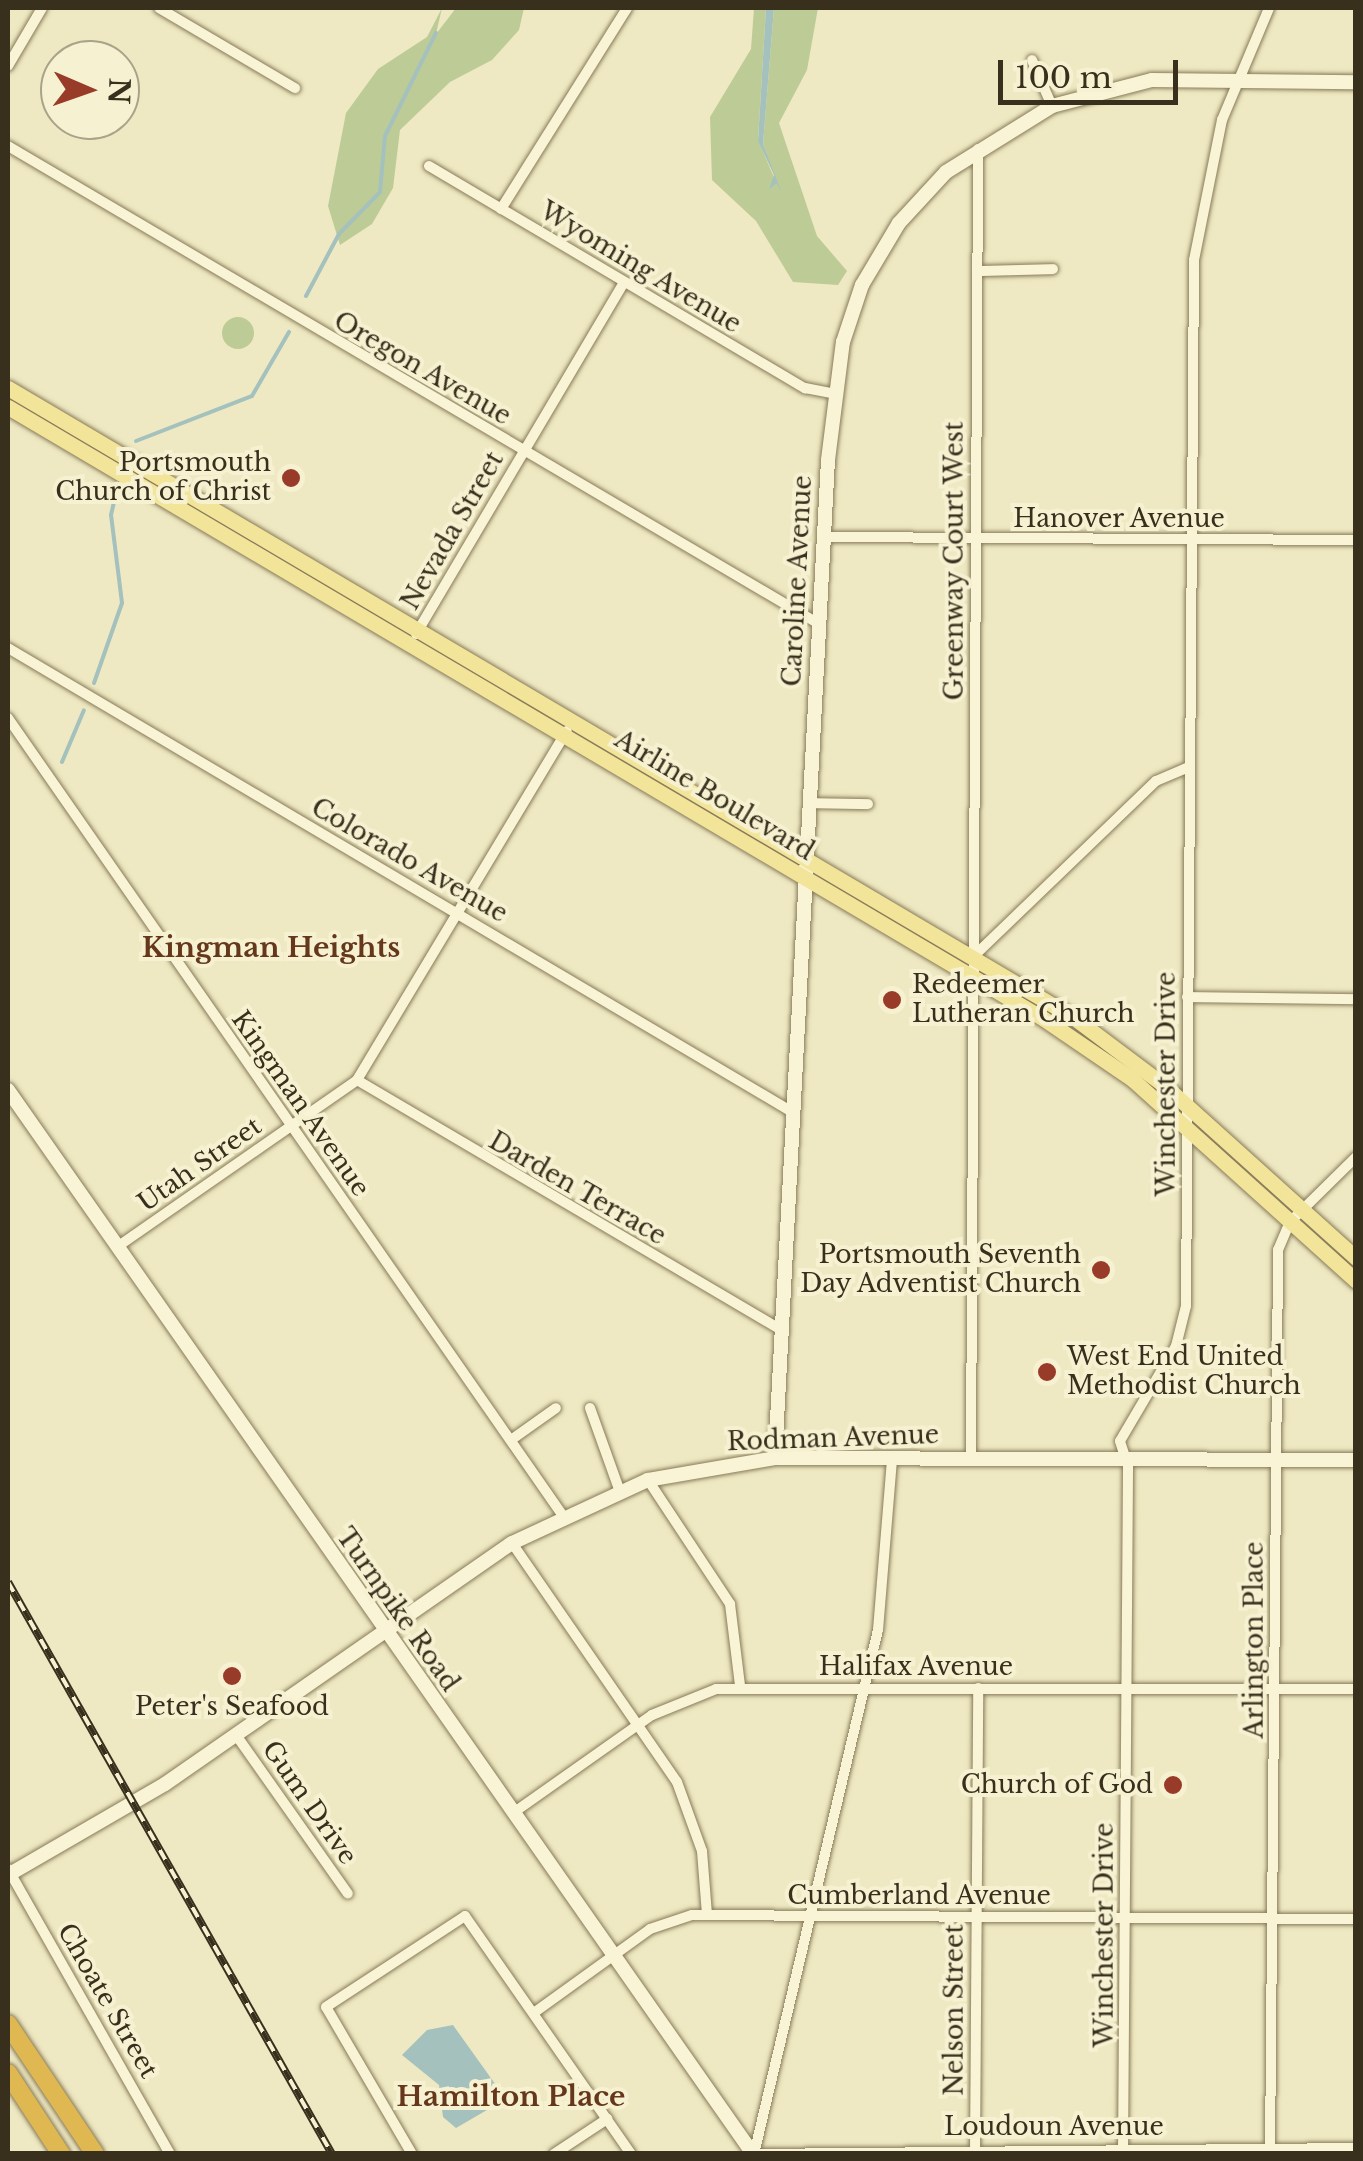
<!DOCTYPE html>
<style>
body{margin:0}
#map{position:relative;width:1363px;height:2161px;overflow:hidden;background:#eee9c2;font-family:"Libre Baskerville",serif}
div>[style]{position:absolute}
.green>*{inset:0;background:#bdcc96}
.round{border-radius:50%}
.water>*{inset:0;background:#a4c1bd}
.stream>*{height:4px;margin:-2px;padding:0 2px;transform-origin:2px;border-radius:2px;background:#a4c1bd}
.roads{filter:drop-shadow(0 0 2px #887a59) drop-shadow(0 0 2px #887a59)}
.street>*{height:10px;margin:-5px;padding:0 5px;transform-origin:5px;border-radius:5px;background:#f9f4d5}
.secondary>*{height:14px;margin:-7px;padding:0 7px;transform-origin:7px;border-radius:7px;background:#f9f4d5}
.primary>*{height:15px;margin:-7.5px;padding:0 7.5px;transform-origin:7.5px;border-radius:7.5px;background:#f2e599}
.highway>*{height:18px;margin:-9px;padding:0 9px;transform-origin:9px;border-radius:9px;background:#dfb851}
.rail>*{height:8px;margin-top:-4px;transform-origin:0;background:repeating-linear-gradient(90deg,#f6f1d1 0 11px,#382f1d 0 22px);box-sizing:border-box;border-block:2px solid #382f1d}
.dots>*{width:28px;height:28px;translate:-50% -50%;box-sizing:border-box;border:5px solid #f6f1d1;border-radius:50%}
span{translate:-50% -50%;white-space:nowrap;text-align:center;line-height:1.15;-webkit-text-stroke:8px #f6f1d1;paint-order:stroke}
.street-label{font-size:25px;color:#382f1d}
.poi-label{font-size:25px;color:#382f1d}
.right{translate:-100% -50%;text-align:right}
.left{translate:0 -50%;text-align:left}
.neighbourhood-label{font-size:28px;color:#65381c;font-weight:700}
.frame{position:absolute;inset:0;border:10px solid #382f1d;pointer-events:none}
.north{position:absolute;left:40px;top:40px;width:100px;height:100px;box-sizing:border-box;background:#f6f1d1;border:2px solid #aaa389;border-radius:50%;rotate:92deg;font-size:28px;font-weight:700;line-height:40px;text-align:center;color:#382f1d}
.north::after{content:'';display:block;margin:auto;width:35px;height:45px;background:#983b28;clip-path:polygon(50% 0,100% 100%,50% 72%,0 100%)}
.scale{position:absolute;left:998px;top:60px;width:180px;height:45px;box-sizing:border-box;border:5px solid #382f1d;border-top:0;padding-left:12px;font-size:30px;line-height:35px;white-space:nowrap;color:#382f1d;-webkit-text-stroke:8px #f6f1d1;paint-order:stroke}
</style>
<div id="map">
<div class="green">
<i style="clip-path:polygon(442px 8px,436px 34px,456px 8px,524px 8px,519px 30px,492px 60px,450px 82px,400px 130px,393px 188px,372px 224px,340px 245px,328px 206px,346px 113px,378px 69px,427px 37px)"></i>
<i style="clip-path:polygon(754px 8px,766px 8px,758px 140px,779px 189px,763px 144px,774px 8px,818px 8px,807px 70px,779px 123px,817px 236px,847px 271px,838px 285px,793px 282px,756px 221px,712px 180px,710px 117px,751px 49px)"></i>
<i class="round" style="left:222px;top:317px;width:32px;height:32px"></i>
</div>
<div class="water">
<i style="clip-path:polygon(766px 8px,774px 8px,763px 144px,781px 191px,776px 183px,769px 190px,774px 175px,758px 141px)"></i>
<i style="clip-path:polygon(453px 2025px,498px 2088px,487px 2110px,456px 2128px,443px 2117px,439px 2085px,402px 2055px,427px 2030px)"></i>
</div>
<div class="stream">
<i style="left:306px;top:296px;width:70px;rotate:-62deg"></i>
<i style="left:339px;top:234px;width:59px;rotate:-45.7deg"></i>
<i style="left:380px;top:192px;width:56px;rotate:-84.9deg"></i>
<i style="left:385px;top:136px;width:115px;rotate:-63.7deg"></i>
<i style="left:136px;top:441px;width:124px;rotate:-21.2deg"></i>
<i style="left:252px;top:396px;width:74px;rotate:-60deg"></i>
<i style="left:94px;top:683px;width:85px;rotate:-70.7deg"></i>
<i style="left:122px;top:603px;width:89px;rotate:-97.1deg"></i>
<i style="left:111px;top:515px;width:27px;rotate:-77deg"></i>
<i style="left:62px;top:762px;width:56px;rotate:-67.1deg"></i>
</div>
<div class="roads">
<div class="street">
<i style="left:159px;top:8px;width:158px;rotate:30.5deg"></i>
<i style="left:1032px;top:60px;width:50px;rotate:66.5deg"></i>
<i style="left:8px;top:66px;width:67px;rotate:-59.6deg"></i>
<i style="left:8px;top:146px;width:941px;rotate:30.51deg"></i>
<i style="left:429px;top:166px;width:437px;rotate:30.6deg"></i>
<i style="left:805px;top:388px;width:31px;rotate:11deg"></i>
<i style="left:501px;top:209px;width:237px;rotate:-57.9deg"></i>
<i style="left:977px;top:271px;width:76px;rotate:-1.5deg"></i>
<i style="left:823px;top:537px;width:533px;rotate:0.32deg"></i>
<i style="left:416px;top:634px;width:409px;rotate:-59.4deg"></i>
<i style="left:8px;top:648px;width:907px;rotate:30.61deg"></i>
<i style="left:8px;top:718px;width:968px;rotate:55.18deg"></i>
<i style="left:808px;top:803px;width:60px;rotate:1deg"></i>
<i style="left:973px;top:957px;width:254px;rotate:-43.9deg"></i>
<i style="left:1156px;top:781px;width:36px;rotate:-23deg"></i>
<i style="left:1187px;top:997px;width:169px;rotate:0.7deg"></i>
<i style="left:357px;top:1080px;width:490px;rotate:30.5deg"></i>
<i style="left:117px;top:1247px;width:292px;rotate:-34.8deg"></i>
<i style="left:357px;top:1080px;width:407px;rotate:-59deg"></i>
<i style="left:590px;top:1408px;width:86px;rotate:70.3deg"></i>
<i style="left:511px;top:1440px;width:55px;rotate:-35.4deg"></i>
<i style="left:971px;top:1458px;width:1309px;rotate:-89.69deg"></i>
<i style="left:648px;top:1480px;width:149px;rotate:56.5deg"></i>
<i style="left:730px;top:1604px;width:82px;rotate:83deg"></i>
<i style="left:512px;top:1543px;width:290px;rotate:55.4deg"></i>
<i style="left:677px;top:1782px;width:73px;rotate:70.1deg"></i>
<i style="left:702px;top:1851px;width:63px;rotate:85.5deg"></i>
<i style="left:236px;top:1735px;width:194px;rotate:54.8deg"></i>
<i style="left:513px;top:1813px;width:170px;rotate:-35.2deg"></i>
<i style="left:652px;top:1715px;width:69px;rotate:-22.1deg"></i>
<i style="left:716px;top:1689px;width:640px"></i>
<i style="left:8px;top:1869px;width:328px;rotate:60.4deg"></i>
<i style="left:535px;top:2012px;width:142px;rotate:-35.8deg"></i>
<i style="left:650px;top:1929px;width:44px;rotate:-18.4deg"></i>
<i style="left:692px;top:1915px;width:664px;rotate:0.35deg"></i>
<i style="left:412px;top:2154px;width:170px;rotate:-120.3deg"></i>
<i style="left:326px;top:2007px;width:166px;rotate:-33.2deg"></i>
<i style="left:465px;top:1916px;width:290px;rotate:55.1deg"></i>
<i style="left:554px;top:2154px;width:64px;rotate:-33.4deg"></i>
<i style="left:754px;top:2154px;width:538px;rotate:-76.69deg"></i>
<i style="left:878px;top:1630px;width:173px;rotate:-85.3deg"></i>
<i style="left:755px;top:2154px;width:601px;rotate:-0.57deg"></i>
<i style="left:975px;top:2154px;width:466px;rotate:-89.6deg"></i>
<i style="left:1123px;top:2154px;width:688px;rotate:-89.58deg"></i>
<i style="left:1128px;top:1466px;width:26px;rotate:-108deg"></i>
<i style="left:1120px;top:1441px;width:110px;rotate:-59.5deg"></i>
<i style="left:1176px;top:1346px;width:41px;rotate:-76deg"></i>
<i style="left:1186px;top:1306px;width:1046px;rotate:-89.56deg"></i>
<i style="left:1194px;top:260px;width:143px;rotate:-78.7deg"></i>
<i style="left:1222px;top:120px;width:121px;rotate:-67.2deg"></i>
<i style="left:1270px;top:2154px;width:904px;rotate:-89.49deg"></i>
<i style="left:1278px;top:1250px;width:30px;rotate:-67deg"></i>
<i style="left:1290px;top:1222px;width:93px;rotate:-44.6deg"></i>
</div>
<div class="secondary">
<i style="left:8px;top:1090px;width:1299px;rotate:55deg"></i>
<i style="left:775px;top:1458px;width:999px;rotate:-86.96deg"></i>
<i style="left:828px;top:460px;width:119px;rotate:-82.8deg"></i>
<i style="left:843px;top:342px;width:60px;rotate:-71.6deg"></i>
<i style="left:862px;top:285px;width:72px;rotate:-59.2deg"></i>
<i style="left:899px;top:223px;width:69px;rotate:-47.3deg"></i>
<i style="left:946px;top:172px;width:125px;rotate:-31.9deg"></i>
<i style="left:1052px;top:106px;width:103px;rotate:-14.6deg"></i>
<i style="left:1152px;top:80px;width:204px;rotate:0.6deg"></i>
<i style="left:8px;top:1875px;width:181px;rotate:-30.1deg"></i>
<i style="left:165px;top:1784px;width:422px;rotate:-34.8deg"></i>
<i style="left:512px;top:1543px;width:150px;rotate:-24.9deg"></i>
<i style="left:648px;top:1480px;width:129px;rotate:-9.8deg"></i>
<i style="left:775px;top:1458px;width:581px;rotate:0.2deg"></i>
</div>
<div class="primary">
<i style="left:8px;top:388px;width:1237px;rotate:30.57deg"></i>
<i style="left:1073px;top:1017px;width:115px;rotate:36.9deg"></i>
<i style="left:1165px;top:1086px;width:257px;rotate:42deg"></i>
<i style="left:8px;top:407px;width:1203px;rotate:30.57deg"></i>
<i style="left:1044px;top:1019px;width:107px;rotate:34.3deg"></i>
<i style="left:1132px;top:1079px;width:302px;rotate:42deg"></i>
</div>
<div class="highway">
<i style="left:8px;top:2024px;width:156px;rotate:56.2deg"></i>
<i style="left:8px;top:2073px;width:97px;rotate:56.8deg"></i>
</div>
</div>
<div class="rail">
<i style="left:8px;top:1582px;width:657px;rotate:60.47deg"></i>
</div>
<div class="dots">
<i style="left:291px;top:478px;background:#983b28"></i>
<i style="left:892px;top:1000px;background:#983b28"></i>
<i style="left:1101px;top:1270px;background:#983b28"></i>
<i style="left:1047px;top:1372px;background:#983b28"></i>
<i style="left:232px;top:1676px;background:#983b28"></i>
<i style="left:1173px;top:1785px;background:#983b28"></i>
</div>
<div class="street-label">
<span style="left:640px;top:268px;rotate:31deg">Wyoming Avenue</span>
<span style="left:422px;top:369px;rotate:30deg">Oregon Avenue</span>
<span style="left:1119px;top:519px">Hanover Avenue</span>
<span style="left:453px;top:531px;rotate:-60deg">Nevada Street</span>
<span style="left:955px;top:561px;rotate:-90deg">Greenway Court West</span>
<span style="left:798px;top:581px;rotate:-87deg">Caroline Avenue</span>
<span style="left:714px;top:796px;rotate:31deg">Airline Boulevard</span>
<span style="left:409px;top:861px;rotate:30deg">Colorado Avenue</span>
<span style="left:1167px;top:1084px;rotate:-90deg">Winchester Drive</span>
<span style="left:300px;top:1104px;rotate:55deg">Kingman Avenue</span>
<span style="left:200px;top:1165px;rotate:-35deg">Utah Street</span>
<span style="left:577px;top:1189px;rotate:30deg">Darden Terrace</span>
<span style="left:833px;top:1439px;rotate:-2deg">Rodman Avenue</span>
<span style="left:397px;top:1610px;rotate:55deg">Turnpike Road</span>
<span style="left:1255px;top:1640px;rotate:-90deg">Arlington Place</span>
<span style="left:916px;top:1667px">Halifax Avenue</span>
<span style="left:309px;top:1803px;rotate:55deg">Gum Drive</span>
<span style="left:919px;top:1896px">Cumberland Avenue</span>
<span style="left:1105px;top:1935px;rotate:-90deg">Winchester Drive</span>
<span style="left:107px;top:2001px;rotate:60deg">Choate Street</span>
<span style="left:955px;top:2010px;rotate:-90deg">Nelson Street</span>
<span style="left:1054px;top:2127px">Loudoun Avenue</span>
</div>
<div class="poi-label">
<span class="right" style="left:271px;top:478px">Portsmouth<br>Church of Christ</span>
<span class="left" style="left:912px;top:1000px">Redeemer<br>Lutheran Church</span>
<span class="right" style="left:1081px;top:1270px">Portsmouth Seventh<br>Day Adventist Church</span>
<span class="left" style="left:1067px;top:1372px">West End United<br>Methodist Church</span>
<span style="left:232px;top:1707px">Peter's Seafood</span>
<span class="right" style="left:1153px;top:1785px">Church of God</span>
</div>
<div class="neighbourhood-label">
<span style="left:271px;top:948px">Kingman Heights</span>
<span style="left:511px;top:2097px">Hamilton Place</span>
</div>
<div class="frame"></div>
<div class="north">N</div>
<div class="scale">100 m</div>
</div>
